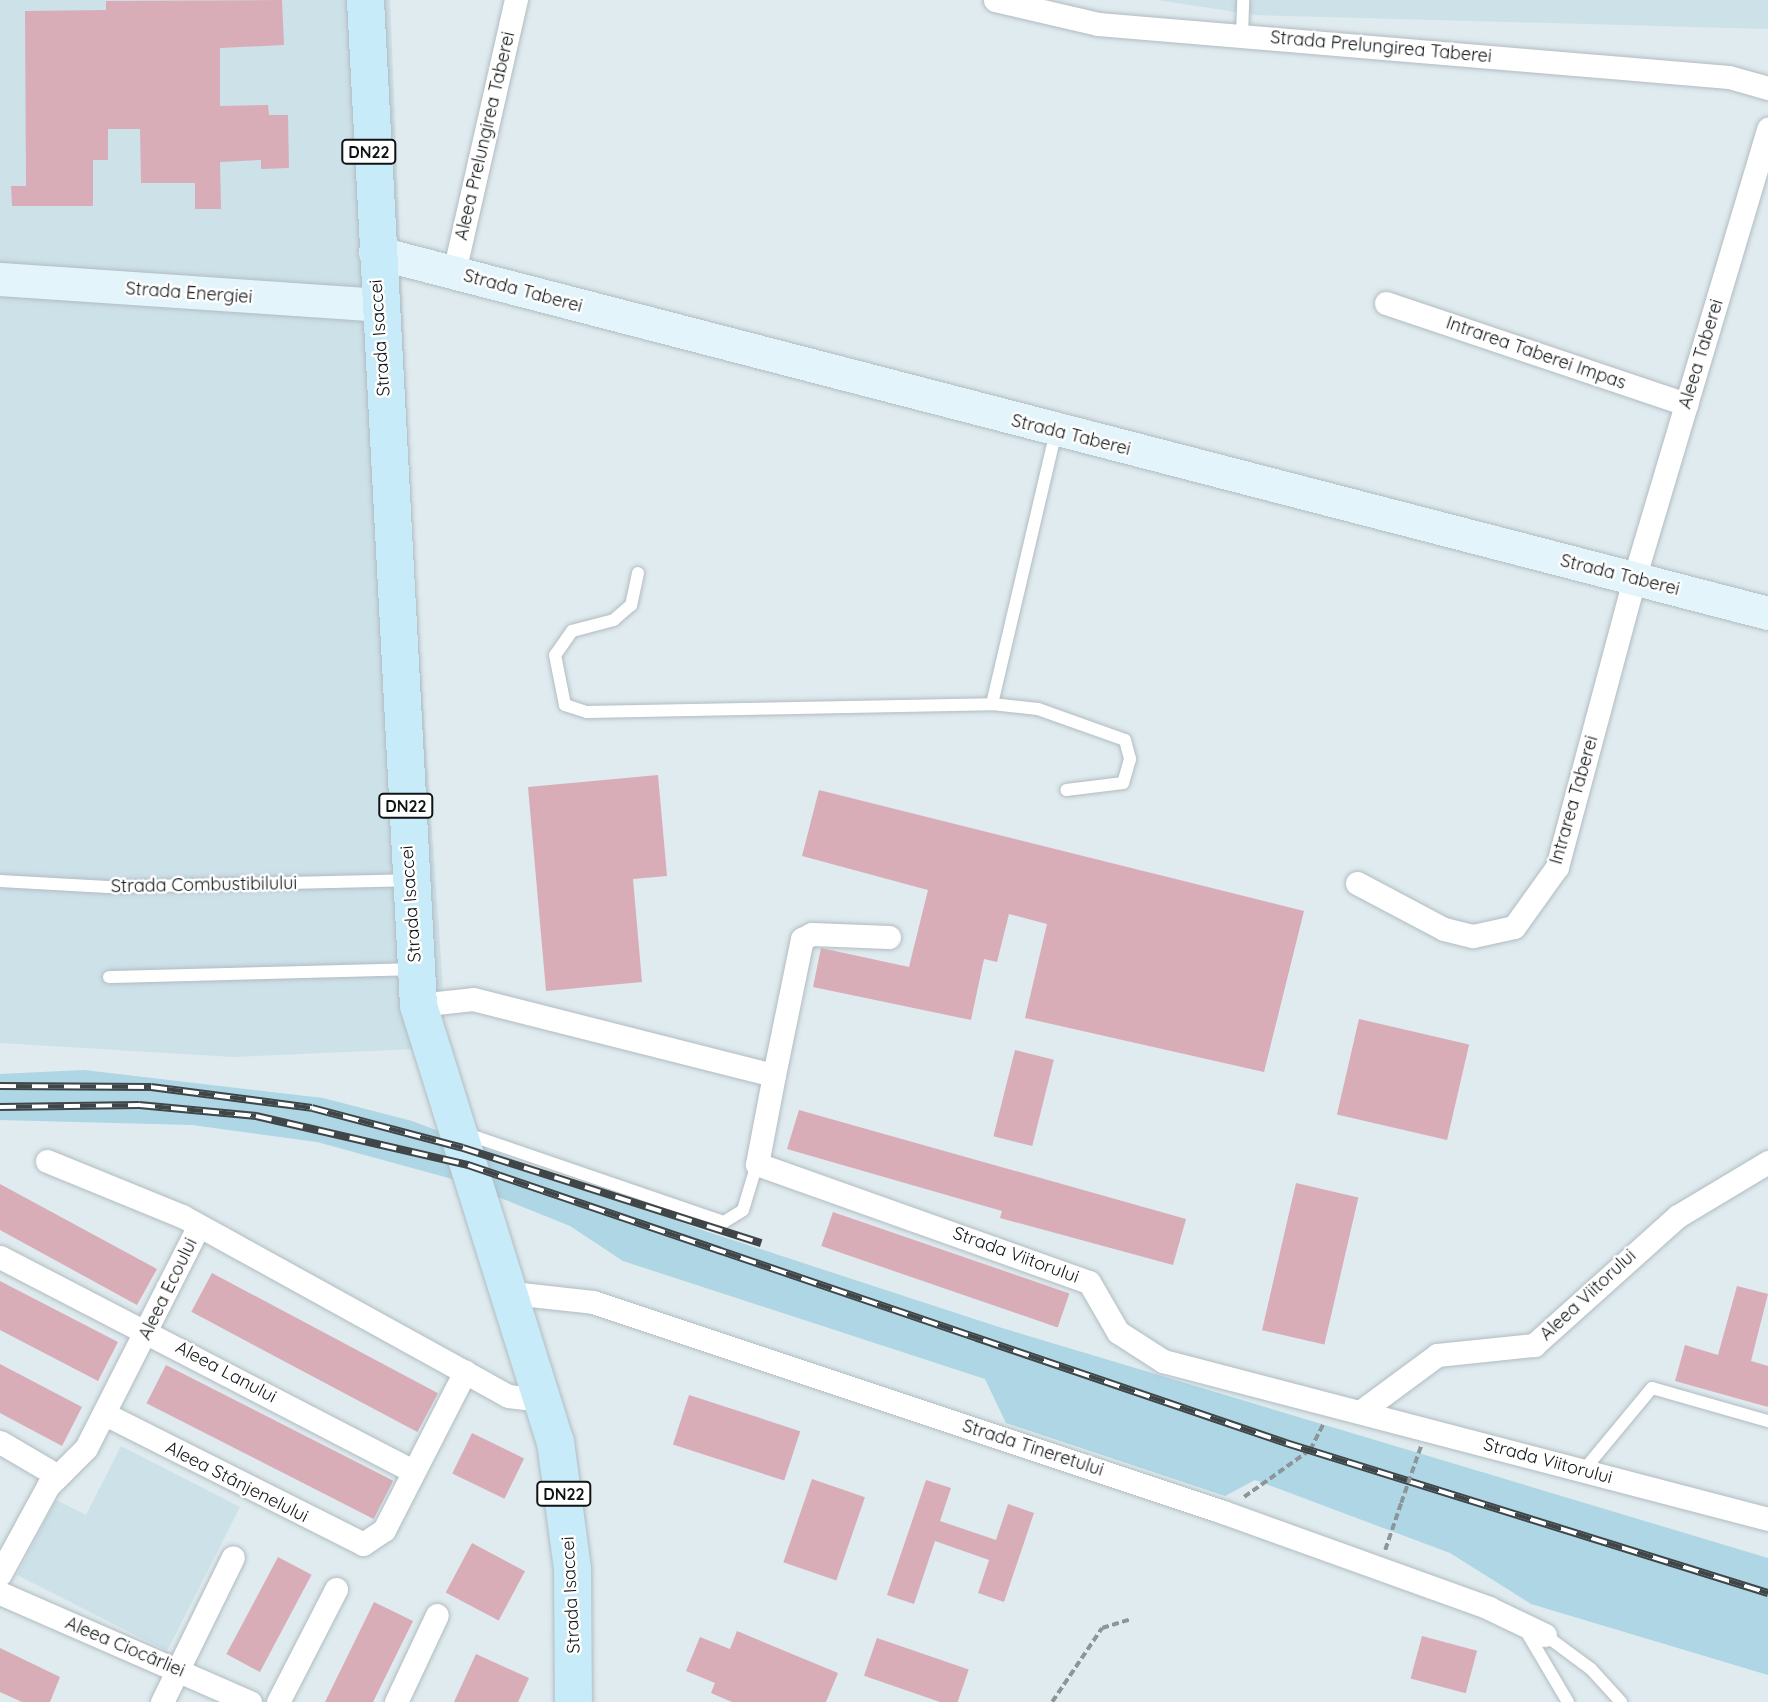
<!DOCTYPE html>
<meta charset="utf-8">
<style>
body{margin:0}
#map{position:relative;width:1768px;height:1702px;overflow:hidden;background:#dfebef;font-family:Quicksand,sans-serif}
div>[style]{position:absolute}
.built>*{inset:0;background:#cde1e9}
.green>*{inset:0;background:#aed6e4}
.building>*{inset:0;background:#d8adb7;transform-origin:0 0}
.path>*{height:3.5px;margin-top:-1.75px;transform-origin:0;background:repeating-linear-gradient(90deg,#8c9598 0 7px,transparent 0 10.5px)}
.roads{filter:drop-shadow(0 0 2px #b1bcc1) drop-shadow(0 0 2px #b1bcc1)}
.lane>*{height:12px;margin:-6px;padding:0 6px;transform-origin:6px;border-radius:6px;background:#fff}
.street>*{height:23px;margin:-11.5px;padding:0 11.5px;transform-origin:11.5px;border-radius:11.5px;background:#fff}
.secondary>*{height:33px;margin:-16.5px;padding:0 16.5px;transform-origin:16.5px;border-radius:16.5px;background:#e3f5fb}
.primary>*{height:37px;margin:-18.5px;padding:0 18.5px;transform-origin:18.5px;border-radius:18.5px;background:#c7ebf8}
.rail>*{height:8px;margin-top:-4px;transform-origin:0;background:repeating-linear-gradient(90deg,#fff 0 16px,#404648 0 32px);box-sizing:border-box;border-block:2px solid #404648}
.path-bridge>*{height:3.5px;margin-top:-1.75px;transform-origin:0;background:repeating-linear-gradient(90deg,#8c9598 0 7px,transparent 0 10.5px)}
span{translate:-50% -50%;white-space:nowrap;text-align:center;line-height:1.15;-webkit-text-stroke:5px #fff;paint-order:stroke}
.shield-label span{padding:2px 5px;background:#fff;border:2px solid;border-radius:5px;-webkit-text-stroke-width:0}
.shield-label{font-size:16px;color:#0f1314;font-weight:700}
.street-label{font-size:18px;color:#0f1314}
</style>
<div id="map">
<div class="built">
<i style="clip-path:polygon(0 0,390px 0,413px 562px,445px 1016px,415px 1049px,234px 1057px,0 1043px)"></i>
<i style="clip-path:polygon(1157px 0,1768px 0,1768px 29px,1256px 15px)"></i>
<i style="clip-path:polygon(121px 1446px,240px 1507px,167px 1651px,17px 1575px,56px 1500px,86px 1515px)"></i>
</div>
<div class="green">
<i style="clip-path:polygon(84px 1070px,323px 1098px,412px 1121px,705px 1231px,1002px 1328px,1768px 1558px,1768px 1675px,1531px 1604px,1450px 1553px,1255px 1480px,1225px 1496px,1006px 1423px,985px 1379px,623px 1261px,570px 1226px,456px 1180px,317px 1142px,192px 1125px,0 1120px,0 1074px)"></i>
</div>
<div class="building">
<i style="clip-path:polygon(282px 0,284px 45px,220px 48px,220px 106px,268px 105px,269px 115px,288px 115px,289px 168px,261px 169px,261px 160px,220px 162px,221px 209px,195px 209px,195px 183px,141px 183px,140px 129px,108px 129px,108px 160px,93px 160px,93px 206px,12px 206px,11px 186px,26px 186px,25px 11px,106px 10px,106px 1px)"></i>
<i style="clip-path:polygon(658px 775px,667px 876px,633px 879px,642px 982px,546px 991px,528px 787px)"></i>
<i style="clip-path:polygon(819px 790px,1304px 911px,1264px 1072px,1025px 1018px,1047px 924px,1009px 914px,997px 962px,984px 959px,971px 1020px,813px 987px,821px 948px,909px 967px,928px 890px,802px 856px)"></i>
<i style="left:1359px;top:1019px;width:113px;height:98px;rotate:13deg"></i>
<i style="left:1015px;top:1050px;width:40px;height:89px;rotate:14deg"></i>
<i style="clip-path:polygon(799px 1110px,1186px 1219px,1173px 1265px,1000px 1218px,1002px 1211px,787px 1149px)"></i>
<i style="left:1296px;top:1183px;width:64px;height:151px;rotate:13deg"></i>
<i style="clip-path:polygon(0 1184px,157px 1269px,137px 1305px,0 1230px)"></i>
<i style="left:833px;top:1212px;width:250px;height:36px;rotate:19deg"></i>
<i style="left:212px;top:1273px;width:256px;height:44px;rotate:28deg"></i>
<i style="clip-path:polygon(0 1281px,118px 1342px,98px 1381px,0 1330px)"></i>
<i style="clip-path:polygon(1737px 1286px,1768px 1294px,1751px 1361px,1768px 1366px,1768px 1407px,1675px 1381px,1685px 1345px,1718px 1355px)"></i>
<i style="clip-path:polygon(0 1364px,82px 1407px,62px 1446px,0 1413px)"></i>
<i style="left:166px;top:1365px;width:255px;height:43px;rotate:27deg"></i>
<i style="left:689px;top:1395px;width:117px;height:52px;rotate:18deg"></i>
<i style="left:472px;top:1433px;width:58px;height:45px;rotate:26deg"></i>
<i style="left:812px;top:1479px;width:56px;height:88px;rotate:19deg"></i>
<i style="clip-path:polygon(926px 1480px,951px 1488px,940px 1521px,996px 1540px,1008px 1504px,1034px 1513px,1004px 1602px,978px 1593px,989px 1560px,935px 1541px,914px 1604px,887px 1595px)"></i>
<i style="left:472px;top:1543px;width:60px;height:56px;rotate:28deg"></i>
<i style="left:278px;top:1557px;width:38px;height:110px;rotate:28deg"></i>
<i style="clip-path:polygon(374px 1602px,413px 1621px,373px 1702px,325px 1702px)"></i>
<i style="clip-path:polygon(737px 1631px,838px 1673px,826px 1702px,732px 1702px,711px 1693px,715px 1683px,686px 1671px,700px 1637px,730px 1649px)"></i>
<i style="left:1422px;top:1636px;width:57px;height:44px;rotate:15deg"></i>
<i style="left:877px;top:1638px;width:97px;height:40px;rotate:19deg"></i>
<i style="clip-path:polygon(0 1648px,60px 1677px,50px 1702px,22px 1702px,0 1692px)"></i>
<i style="clip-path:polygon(476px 1654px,529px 1678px,518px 1702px,454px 1702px)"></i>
</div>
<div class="path">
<i style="left:1244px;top:1497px;width:81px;rotate:-35.5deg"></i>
<i style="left:1310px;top:1450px;width:30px;rotate:-63deg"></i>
<i style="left:1385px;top:1550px;width:50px;rotate:-71.2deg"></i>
<i style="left:1052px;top:1702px;width:89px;rotate:-56deg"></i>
<i style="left:1102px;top:1628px;width:31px;rotate:-17deg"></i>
</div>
<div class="roads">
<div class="lane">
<i style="left:1242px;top:36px;width:36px;rotate:-88deg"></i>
<i style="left:638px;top:573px;width:33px;rotate:102deg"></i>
<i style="left:631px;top:605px;width:23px;rotate:139deg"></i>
<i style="left:614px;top:620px;width:43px;rotate:165.3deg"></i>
<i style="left:572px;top:631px;width:29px;rotate:125deg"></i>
<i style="left:555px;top:655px;width:51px;rotate:78.7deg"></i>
<i style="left:565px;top:705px;width:23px;rotate:18deg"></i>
<i style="left:587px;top:712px;width:405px;rotate:-1.1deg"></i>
<i style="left:992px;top:704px;width:46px;rotate:6.2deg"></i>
<i style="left:1038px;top:709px;width:92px;rotate:19.6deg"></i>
<i style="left:1125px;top:740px;width:20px;rotate:75deg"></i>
<i style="left:1130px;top:759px;width:25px;rotate:106deg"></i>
<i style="left:1123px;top:783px;width:57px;rotate:173deg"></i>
<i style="left:992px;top:704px;width:280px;rotate:-76.8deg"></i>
<i style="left:0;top:881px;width:108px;rotate:3.2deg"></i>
<i style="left:108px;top:887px;width:301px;rotate:-1.3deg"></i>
<i style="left:109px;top:977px;width:304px;rotate:-1.5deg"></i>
<i style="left:464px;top:1133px;width:275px;rotate:18.9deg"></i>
<i style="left:724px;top:1222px;width:22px;rotate:-32deg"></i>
<i style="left:743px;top:1210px;width:48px;rotate:-73.1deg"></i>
<i style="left:1583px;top:1471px;width:108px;rotate:-50.3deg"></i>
<i style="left:1652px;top:1388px;width:121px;rotate:15.9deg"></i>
<i style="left:1523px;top:1626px;width:88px;rotate:59.4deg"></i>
<i style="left:1545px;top:1635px;width:57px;rotate:36.5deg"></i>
<i style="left:1591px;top:1669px;width:45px;rotate:47.7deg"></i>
</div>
<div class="street">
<i style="left:995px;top:0;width:106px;rotate:13.1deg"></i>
<i style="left:1098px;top:24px;width:633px;rotate:4.8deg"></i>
<i style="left:1729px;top:77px;width:41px;rotate:15.8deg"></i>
<i style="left:454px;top:272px;width:279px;rotate:-77.2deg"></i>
<i style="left:1386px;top:303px;width:317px;rotate:18.6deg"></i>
<i style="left:1357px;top:883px;width:98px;rotate:27.9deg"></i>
<i style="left:1444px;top:929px;width:30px;rotate:14deg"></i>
<i style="left:1473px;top:936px;width:42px;rotate:-12.4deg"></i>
<i style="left:1514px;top:927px;width:74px;rotate:-54.4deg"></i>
<i style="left:1557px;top:867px;width:298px;rotate:-75deg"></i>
<i style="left:1634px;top:579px;width:470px;rotate:-73.4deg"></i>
<i style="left:418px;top:1005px;width:55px;rotate:-6.2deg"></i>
<i style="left:473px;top:999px;width:310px;rotate:14.2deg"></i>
<i style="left:774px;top:1075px;width:91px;rotate:100.8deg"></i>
<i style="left:757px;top:1164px;width:352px;rotate:19.6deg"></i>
<i style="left:1089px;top:1282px;width:58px;rotate:59.9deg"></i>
<i style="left:1118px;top:1332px;width:54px;rotate:32.8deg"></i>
<i style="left:1163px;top:1361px;width:625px;rotate:14.64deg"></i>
<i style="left:774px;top:1075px;width:139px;rotate:-78.4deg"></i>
<i style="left:802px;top:939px;width:11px;rotate:-27deg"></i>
<i style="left:812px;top:934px;width:77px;rotate:2.2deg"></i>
<i style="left:47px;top:1161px;width:146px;rotate:22.2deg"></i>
<i style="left:182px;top:1216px;width:372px;rotate:28.9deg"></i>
<i style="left:508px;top:1396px;width:38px;rotate:7deg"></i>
<i style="left:0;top:1257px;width:465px;rotate:27.4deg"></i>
<i style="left:512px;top:1293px;width:81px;rotate:6.3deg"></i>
<i style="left:593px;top:1302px;width:664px;rotate:18.43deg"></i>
<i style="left:1223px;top:1512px;width:283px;rotate:19.8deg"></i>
<i style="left:1489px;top:1608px;width:62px;rotate:25.7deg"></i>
<i style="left:1360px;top:1412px;width:96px;rotate:-36.5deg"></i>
<i style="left:1437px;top:1355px;width:98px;rotate:-5.9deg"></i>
<i style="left:1534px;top:1345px;width:193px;rotate:-41.9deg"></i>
<i style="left:1678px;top:1216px;width:105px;rotate:-31deg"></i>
<i style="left:105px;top:1414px;width:289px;rotate:26.7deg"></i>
<i style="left:363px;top:1544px;width:25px;rotate:-34deg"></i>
<i style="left:384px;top:1530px;width:178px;rotate:-62.9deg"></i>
<i style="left:0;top:1442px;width:67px;rotate:30.4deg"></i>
<i style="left:0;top:1574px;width:100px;rotate:-61.4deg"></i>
<i style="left:48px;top:1486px;width:54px;rotate:-45deg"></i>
<i style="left:86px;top:1448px;width:248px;rotate:-63.1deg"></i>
<i style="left:0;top:1593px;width:273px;rotate:23.6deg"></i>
<i style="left:162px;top:1702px;width:161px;rotate:-63.9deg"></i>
<i style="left:278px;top:1702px;width:127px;rotate:-62.8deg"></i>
<i style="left:396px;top:1702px;width:96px;rotate:-64.8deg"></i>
</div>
<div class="secondary">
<i style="left:375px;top:252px;width:1439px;rotate:14.53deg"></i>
<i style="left:0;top:279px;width:379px;rotate:3.9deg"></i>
</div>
<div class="primary">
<i style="left:365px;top:0;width:1006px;rotate:86.98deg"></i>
<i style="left:418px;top:1005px;width:457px;rotate:72.6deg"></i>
<i style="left:555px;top:1441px;width:128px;rotate:82.4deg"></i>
<i style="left:572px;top:1568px;width:134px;rotate:89.6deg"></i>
</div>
</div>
<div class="rail">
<i style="left:0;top:1086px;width:151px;rotate:0.4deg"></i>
<i style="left:151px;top:1087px;width:162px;rotate:7.4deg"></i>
<i style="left:312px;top:1108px;width:156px;rotate:14.8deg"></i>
<i style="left:463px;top:1148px;width:313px;rotate:17.7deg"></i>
<i style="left:0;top:1107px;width:139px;rotate:-0.8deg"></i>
<i style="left:139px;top:1105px;width:118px;rotate:5.4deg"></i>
<i style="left:256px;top:1116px;width:218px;rotate:13deg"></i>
<i style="left:468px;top:1165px;width:864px;rotate:18.77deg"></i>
<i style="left:1286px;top:1443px;width:505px;rotate:17.29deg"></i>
</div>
<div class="path-bridge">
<i style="left:1401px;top:1503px;width:60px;rotate:-70.7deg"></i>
</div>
<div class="shield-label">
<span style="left:369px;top:152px">DN22</span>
<span style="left:406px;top:806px">DN22</span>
<span style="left:564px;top:1494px">DN22</span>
</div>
<div class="street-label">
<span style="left:1381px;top:47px;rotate:5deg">Strada Prelungirea Taberei</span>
<span style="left:485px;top:136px;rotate:-77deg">Aleea Prelungirea Taberei</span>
<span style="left:523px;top:291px;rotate:15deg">Strada Taberei</span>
<span style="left:189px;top:293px;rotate:4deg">Strada Energiei</span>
<span style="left:380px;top:338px;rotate:-94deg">Strada Isaccei</span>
<span style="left:1536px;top:353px;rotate:19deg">Intrarea Taberei Impas</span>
<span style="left:1701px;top:354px;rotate:-73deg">Aleea Taberei</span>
<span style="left:1071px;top:435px;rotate:14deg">Strada Taberei</span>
<span style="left:1620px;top:575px;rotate:14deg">Strada Taberei</span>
<span style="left:1574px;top:800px;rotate:-74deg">Intrarea Taberei</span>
<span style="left:204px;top:885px;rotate:-1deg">Strada Combustibilului</span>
<span style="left:411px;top:904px;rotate:-94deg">Strada Isaccei</span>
<span style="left:1016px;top:1255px;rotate:20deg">Strada Viitorului</span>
<span style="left:168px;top:1289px;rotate:-64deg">Aleea Ecoului</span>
<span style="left:1588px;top:1295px;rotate:-43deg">Aleea Viitorului</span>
<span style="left:226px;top:1372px;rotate:28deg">Aleea Lanului</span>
<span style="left:1033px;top:1448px;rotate:18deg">Strada Tineretului</span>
<span style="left:1548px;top:1461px;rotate:15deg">Strada Viitorului</span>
<span style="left:237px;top:1482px;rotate:27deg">Aleea Stânjenelului</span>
<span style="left:571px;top:1595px;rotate:-93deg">Strada Isaccei</span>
<span style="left:125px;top:1647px;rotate:23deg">Aleea Ciocârliei</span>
</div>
</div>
